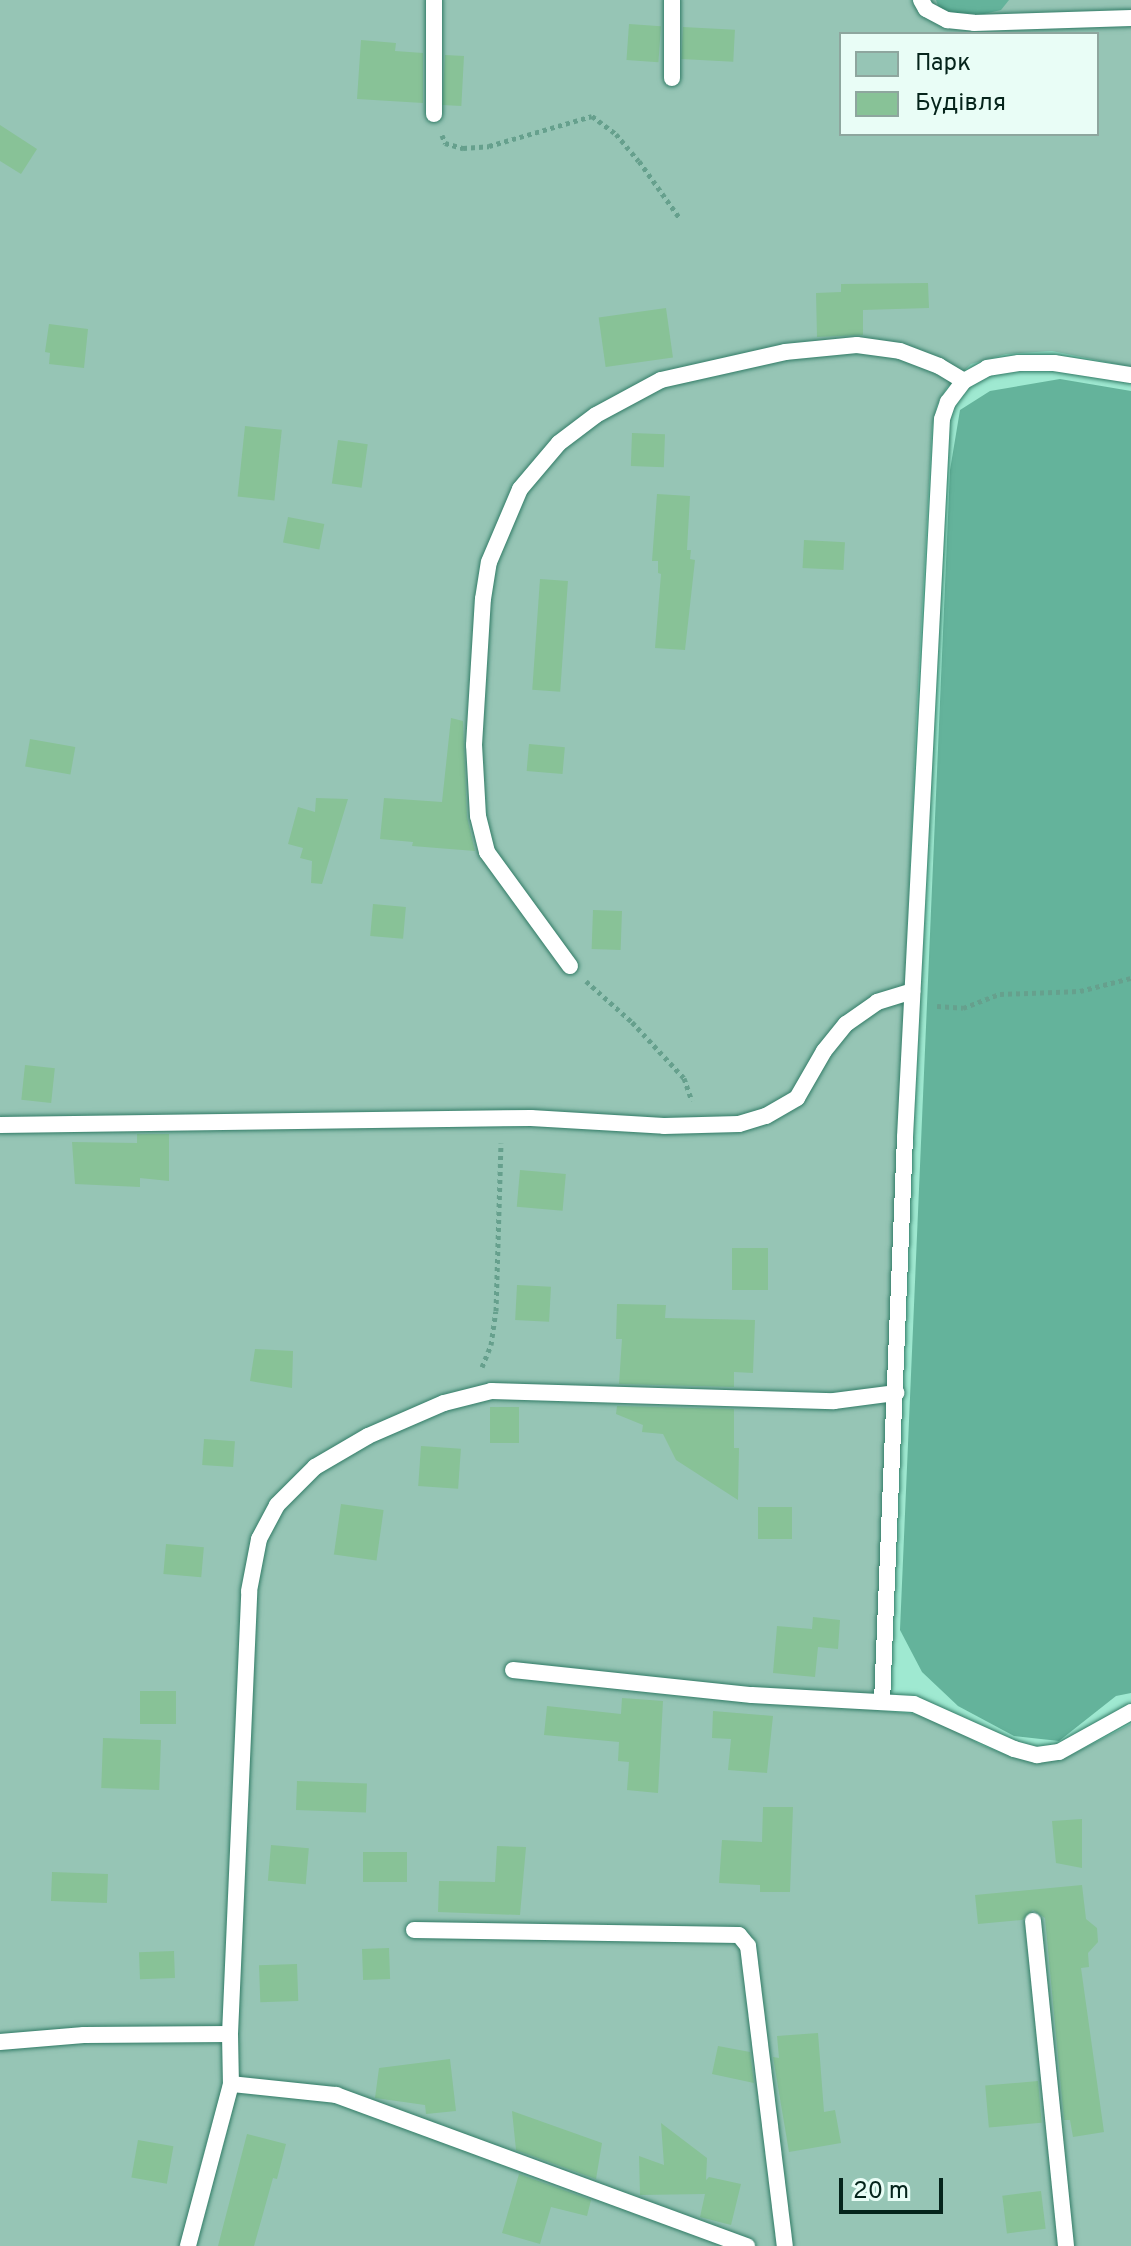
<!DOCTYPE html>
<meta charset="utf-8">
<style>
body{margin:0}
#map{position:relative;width:1131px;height:2246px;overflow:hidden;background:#9fe9d1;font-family:Overpass,sans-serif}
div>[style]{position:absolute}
.green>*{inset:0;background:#96c5b5}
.forest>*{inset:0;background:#64b39b}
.building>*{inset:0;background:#88c297;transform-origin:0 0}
.path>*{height:5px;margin-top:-2.5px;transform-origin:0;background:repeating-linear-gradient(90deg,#66a08d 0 4px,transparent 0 8px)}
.roads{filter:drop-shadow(0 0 2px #317b66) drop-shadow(0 0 2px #317b66)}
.service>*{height:16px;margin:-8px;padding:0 8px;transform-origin:8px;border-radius:8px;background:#fff}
span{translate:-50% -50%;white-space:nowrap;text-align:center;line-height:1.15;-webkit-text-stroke:7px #e9fdf6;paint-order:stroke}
.legend{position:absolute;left:839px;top:32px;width:260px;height:104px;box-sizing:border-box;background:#e9fdf6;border:2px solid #8ea69e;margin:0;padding:10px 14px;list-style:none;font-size:24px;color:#05241b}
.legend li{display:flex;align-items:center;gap:16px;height:40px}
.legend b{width:40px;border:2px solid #8ea69e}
.scale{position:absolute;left:839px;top:2178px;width:104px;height:36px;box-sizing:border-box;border:4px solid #05241b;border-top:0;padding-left:10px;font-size:24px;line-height:28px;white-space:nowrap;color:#05241b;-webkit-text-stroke:6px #e9fdf6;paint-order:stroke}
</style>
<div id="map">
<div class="green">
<i style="clip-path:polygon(evenodd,0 0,912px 0,922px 13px,1131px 24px,1131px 367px,1052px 351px,1006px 354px,971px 364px,947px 387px,937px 405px,932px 427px,916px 723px,875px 1710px,935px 1716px,979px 1744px,1007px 1755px,1039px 1760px,1065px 1758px,1131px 1724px,1131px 2246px,0 2246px,0 0,841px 34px,1097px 34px,1097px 134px,841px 134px,841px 34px)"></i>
<i style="clip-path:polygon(924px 0,1131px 0,1131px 13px,959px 17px)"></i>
</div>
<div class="forest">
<i style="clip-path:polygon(936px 0,1009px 0,1001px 10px,984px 14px,956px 13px,939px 8px)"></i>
<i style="clip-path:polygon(1060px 379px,1131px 391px,1131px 1693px,1116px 1696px,1059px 1741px,1014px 1736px,958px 1706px,922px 1672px,900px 1630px,950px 470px,960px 410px,990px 391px)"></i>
</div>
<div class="building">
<i style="left:629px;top:24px;width:32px;height:36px;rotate:4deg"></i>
<i style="left:683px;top:27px;width:52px;height:32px;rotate:3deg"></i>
<i style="clip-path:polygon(361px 40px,396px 43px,395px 51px,423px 53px,423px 103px,357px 99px)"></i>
<i style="left:445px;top:55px;width:19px;height:50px;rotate:3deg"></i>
<i style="clip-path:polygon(0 125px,37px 149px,21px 174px,0 161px)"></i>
<i style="clip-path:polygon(928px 283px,929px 308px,863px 310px,863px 335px,817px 337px,816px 293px,841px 292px,841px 284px)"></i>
<i style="left:666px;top:308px;width:50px;height:68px;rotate:82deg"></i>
<i style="clip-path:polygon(49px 324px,88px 329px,84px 368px,49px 364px,50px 353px,45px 352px)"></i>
<i style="left:245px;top:426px;width:37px;height:71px;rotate:6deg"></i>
<i style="left:632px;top:433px;width:33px;height:33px;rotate:2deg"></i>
<i style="left:338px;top:440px;width:30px;height:44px;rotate:8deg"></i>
<i style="clip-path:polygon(657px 494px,690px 496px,687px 550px,691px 550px,690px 559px,695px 560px,685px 650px,655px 648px,661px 574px,658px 573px,658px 561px,652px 561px)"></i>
<i style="left:288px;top:517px;width:37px;height:26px;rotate:11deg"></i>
<i style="left:804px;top:540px;width:41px;height:28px;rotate:3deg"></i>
<i style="left:540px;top:579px;width:28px;height:111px;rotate:4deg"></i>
<i style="clip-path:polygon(451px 718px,463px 721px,467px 817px,475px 851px,412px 846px,413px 842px,380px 839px,384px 798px,442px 802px)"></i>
<i style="left:30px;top:739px;width:46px;height:28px;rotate:10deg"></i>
<i style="left:529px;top:744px;width:36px;height:27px;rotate:5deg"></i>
<i style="clip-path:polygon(316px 798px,348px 799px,322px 884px,311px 883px,312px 861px,300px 858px,303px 848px,288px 844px,298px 807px,315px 812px)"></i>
<i style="left:373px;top:904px;width:33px;height:32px;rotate:5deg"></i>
<i style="left:593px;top:910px;width:29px;height:39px;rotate:2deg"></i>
<i style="left:25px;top:1065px;width:30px;height:35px;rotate:6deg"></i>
<i style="clip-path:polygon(137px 1134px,169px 1134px,169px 1181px,140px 1178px,140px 1187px,75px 1184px,72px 1142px,137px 1143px)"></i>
<i style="left:520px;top:1170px;width:46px;height:37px;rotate:5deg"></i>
<i style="left:732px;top:1248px;width:36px;height:42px"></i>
<i style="left:517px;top:1285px;width:34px;height:35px;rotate:3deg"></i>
<i style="clip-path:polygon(617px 1304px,666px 1305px,665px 1318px,755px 1320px,753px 1373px,734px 1372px,734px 1387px,619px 1384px,622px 1339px,616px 1339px)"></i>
<i style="clip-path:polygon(255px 1349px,293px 1351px,292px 1388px,250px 1381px)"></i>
<i style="clip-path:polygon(617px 1406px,734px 1409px,734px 1448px,739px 1448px,738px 1500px,676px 1460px,663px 1434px,642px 1432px,643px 1425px,616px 1414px)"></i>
<i style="left:490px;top:1407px;width:29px;height:36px"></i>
<i style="left:204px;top:1439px;width:31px;height:26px;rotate:4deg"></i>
<i style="left:421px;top:1446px;width:40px;height:40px;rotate:4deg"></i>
<i style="left:341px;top:1504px;width:43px;height:51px;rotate:8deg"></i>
<i style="left:758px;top:1507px;width:34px;height:32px"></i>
<i style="left:166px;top:1544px;width:38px;height:30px;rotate:5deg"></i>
<i style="clip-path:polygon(813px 1617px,840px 1620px,838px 1649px,818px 1647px,815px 1677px,773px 1673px,777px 1626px,812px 1629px)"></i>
<i style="left:176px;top:1691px;width:33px;height:36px;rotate:90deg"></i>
<i style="clip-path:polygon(622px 1698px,663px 1701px,658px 1793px,627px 1790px,629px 1762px,618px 1761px,619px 1742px,544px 1735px,547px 1706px,621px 1714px)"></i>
<i style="clip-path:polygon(713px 1711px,773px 1716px,767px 1773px,728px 1770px,731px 1739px,712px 1738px)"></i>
<i style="left:103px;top:1738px;width:58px;height:50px;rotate:2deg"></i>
<i style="left:297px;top:1781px;width:70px;height:29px;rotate:2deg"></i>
<i style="clip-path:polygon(763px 1807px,793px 1807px,790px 1892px,760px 1892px,760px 1885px,719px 1883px,722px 1840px,762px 1842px)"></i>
<i style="clip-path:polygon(1082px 1819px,1082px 1868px,1056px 1863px,1052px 1821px)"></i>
<i style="left:271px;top:1845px;width:38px;height:36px;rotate:5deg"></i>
<i style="clip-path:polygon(497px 1846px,526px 1847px,520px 1915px,438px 1912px,439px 1881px,495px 1882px)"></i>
<i style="left:363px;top:1852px;width:44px;height:30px"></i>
<i style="left:52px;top:1872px;width:56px;height:29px;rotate:2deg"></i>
<i style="clip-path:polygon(1082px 1885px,1086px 1919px,1097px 1928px,1098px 1942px,1088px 1953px,1089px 1967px,1081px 1968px,1104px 2132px,1073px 2137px,1070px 2120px,1064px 2120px,1045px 1918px,1033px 1910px,1022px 1920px,978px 1924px,975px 1895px)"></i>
<i style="left:389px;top:1948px;width:31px;height:27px;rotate:88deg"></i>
<i style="left:174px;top:1951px;width:27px;height:35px;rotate:88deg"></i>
<i style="left:297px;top:1964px;width:37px;height:38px;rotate:88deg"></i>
<i style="clip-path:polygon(818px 2033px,824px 2112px,835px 2110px,841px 2143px,789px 2152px,773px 2057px,779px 2058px,777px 2036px)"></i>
<i style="clip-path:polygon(718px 2046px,750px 2052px,754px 2083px,712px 2074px)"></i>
<i style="clip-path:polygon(450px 2059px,456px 2111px,426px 2114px,425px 2105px,375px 2098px,379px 2068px)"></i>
<i style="left:1038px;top:2081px;width:42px;height:53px;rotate:85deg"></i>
<i style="clip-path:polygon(512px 2111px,602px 2143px,596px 2179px,516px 2150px)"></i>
<i style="clip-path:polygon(661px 2123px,707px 2158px,706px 2180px,709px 2177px,741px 2184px,731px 2225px,700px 2217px,705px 2194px,640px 2195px,639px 2156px,664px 2165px)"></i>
<i style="clip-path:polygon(247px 2134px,286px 2144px,277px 2179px,273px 2178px,254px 2246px,218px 2246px)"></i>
<i style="left:138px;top:2140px;width:36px;height:38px;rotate:10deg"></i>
<i style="clip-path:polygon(519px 2174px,591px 2200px,587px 2216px,551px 2207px,540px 2244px,502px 2233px)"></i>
<i style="left:1041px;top:2191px;width:38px;height:39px;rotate:83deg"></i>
</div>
<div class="path">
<i style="left:442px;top:135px;width:9px;rotate:69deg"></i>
<i style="left:445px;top:143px;width:19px;rotate:16deg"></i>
<i style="left:463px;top:148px;width:26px;rotate:-4deg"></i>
<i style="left:489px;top:146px;width:107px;rotate:-16.2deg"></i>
<i style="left:592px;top:116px;width:30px;rotate:37deg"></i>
<i style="left:616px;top:134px;width:35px;rotate:50deg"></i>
<i style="left:639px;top:161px;width:69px;rotate:54.5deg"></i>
<i style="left:586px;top:981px;width:62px;rotate:41.7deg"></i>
<i style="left:632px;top:1022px;width:76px;rotate:47.1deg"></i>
<i style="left:684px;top:1078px;width:24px;rotate:71deg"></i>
<i style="left:937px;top:1006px;width:26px;rotate:4deg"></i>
<i style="left:963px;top:1008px;width:40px;rotate:-21deg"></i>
<i style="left:1000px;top:994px;width:80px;rotate:-2.1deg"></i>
<i style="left:1080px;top:991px;width:53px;rotate:-14.3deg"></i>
<i style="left:482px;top:1367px;width:24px;rotate:-68deg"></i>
<i style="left:491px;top:1345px;width:34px;rotate:-82deg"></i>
<i style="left:496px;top:1311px;width:168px;rotate:-88.3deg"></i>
</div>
<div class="roads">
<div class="service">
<i style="left:921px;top:0;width:10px;rotate:61deg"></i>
<i style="left:926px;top:9px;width:24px;rotate:28deg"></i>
<i style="left:947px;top:20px;width:27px;rotate:6deg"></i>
<i style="left:974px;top:23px;width:157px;rotate:-1.8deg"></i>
<i style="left:672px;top:78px;width:78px;rotate:-90deg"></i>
<i style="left:434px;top:114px;width:114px;rotate:-90deg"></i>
<i style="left:570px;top:966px;width:141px;rotate:-126.1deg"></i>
<i style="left:487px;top:852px;width:37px;rotate:-104deg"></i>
<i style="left:478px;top:816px;width:71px;rotate:-93.2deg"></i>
<i style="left:474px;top:745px;width:146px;rotate:-86.5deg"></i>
<i style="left:483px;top:599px;width:37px;rotate:-81deg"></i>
<i style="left:489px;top:562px;width:79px;rotate:-67deg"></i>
<i style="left:520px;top:489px;width:60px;rotate:-49.7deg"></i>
<i style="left:559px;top:443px;width:46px;rotate:-37.1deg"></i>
<i style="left:596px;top:415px;width:74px;rotate:-28.3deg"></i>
<i style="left:661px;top:380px;width:127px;rotate:-12.7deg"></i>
<i style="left:785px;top:352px;width:72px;rotate:-5.6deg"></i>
<i style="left:857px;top:345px;width:43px;rotate:7.9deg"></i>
<i style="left:900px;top:351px;width:42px;rotate:21deg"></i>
<i style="left:939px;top:366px;width:29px;rotate:31deg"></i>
<i style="left:964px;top:381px;width:26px;rotate:-29deg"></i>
<i style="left:987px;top:368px;width:32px;rotate:-9deg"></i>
<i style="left:1019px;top:363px;width:35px"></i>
<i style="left:1054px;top:363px;width:78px;rotate:8.9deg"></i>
<i style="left:0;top:1125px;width:531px;rotate:-0.76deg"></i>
<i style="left:531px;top:1118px;width:133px;rotate:3.4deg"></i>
<i style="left:664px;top:1126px;width:75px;rotate:-1.5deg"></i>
<i style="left:739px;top:1124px;width:28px;rotate:-17deg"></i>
<i style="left:766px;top:1116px;width:36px;rotate:-30deg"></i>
<i style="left:797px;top:1098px;width:54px;rotate:-60.1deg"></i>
<i style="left:824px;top:1051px;width:35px;rotate:-51deg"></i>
<i style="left:846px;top:1024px;width:38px;rotate:-35deg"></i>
<i style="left:877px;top:1002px;width:37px;rotate:-17deg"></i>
<i style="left:513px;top:1670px;width:240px;rotate:6deg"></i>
<i style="left:752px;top:1695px;width:162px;rotate:3.2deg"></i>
<i style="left:914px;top:1704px;width:110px;rotate:24.2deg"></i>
<i style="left:1014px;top:1749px;width:24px;rotate:15deg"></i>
<i style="left:1037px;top:1755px;width:22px;rotate:-8deg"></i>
<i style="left:1059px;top:1752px;width:82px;rotate:-29.1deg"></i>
<i style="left:882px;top:1702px;width:565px;rotate:-87.67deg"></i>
<i style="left:905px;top:1137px;width:719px;rotate:-87.05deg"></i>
<i style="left:942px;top:419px;width:18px;rotate:-71deg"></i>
<i style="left:948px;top:402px;width:26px;rotate:-53deg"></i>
<i style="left:1033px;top:1921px;width:327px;rotate:84.2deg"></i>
<i style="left:414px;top:1930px;width:325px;rotate:0.9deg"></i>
<i style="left:739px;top:1935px;width:14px;rotate:51deg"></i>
<i style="left:748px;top:1946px;width:302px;rotate:83deg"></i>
<i style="left:230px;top:2034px;width:443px;rotate:-87.5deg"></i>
<i style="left:249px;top:1591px;width:53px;rotate:-79.1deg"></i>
<i style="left:259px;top:1539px;width:38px;rotate:-62deg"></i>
<i style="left:277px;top:1505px;width:54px;rotate:-45deg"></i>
<i style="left:315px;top:1467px;width:61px;rotate:-30.3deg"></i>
<i style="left:368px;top:1436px;width:83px;rotate:-23.5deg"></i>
<i style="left:444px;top:1403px;width:49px;rotate:-14.3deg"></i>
<i style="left:491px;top:1391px;width:343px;rotate:1.7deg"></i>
<i style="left:834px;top:1401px;width:63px;rotate:-7.4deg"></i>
<i style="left:0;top:2042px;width:84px;rotate:-4.8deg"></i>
<i style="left:84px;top:2035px;width:146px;rotate:-0.4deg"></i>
<i style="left:230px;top:2034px;width:50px;rotate:88.9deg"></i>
<i style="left:231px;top:2084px;width:168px;rotate:104.9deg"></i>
<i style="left:231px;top:2084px;width:106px;rotate:6deg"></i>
<i style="left:336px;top:2095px;width:438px;rotate:20.2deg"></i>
</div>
</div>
<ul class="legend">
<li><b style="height:22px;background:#96c5b5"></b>Парк</li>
<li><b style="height:22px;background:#88c297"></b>Будівля</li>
</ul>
<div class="scale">20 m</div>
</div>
